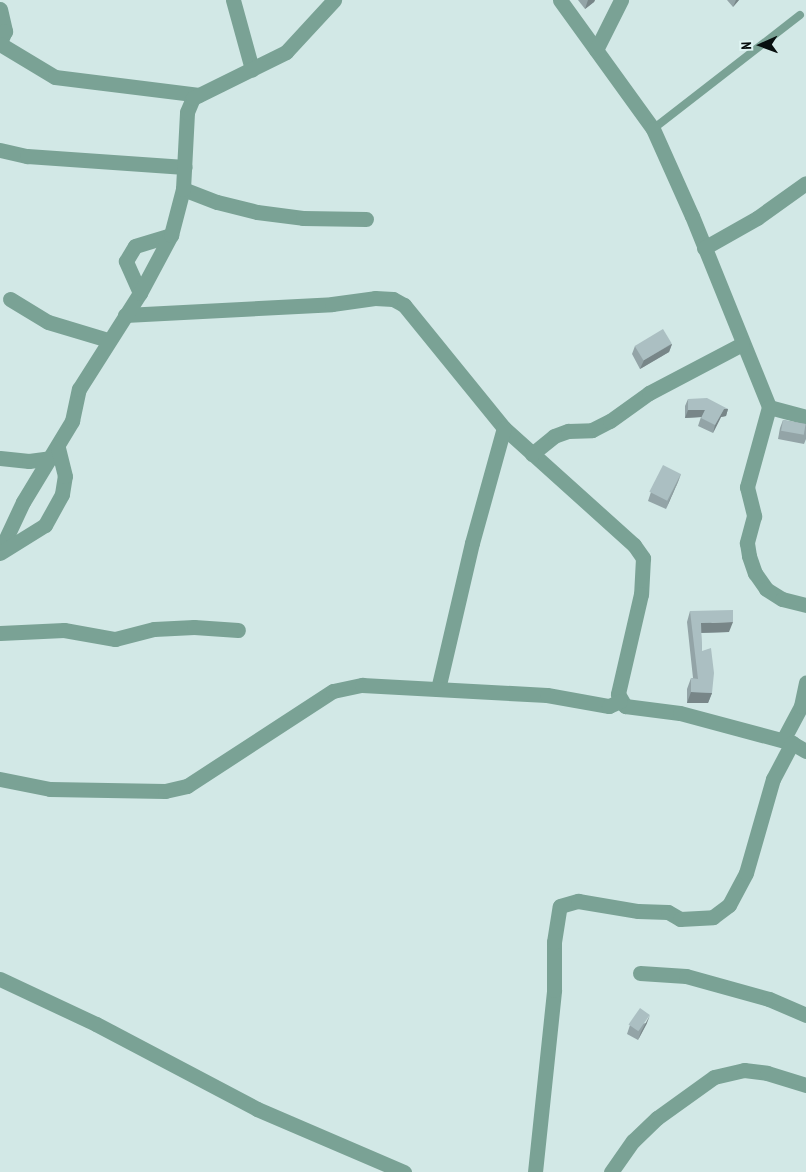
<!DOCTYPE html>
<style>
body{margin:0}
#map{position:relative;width:806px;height:1172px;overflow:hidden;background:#d2e8e6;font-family:"PT Sans Narrow",sans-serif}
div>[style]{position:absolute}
.service>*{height:8px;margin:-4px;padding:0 4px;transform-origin:4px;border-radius:4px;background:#7aa295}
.minor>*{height:15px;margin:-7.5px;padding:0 7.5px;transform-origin:7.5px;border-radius:7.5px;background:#7aa295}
.wall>*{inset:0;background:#93a4a7}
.shaded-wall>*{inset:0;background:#788688}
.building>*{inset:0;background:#abbfc2;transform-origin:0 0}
span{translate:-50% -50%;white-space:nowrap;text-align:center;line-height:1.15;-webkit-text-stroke:4.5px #dff5f3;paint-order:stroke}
.north{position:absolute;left:736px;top:20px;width:50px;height:50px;-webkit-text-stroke:4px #dff5f3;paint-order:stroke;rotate:268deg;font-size:14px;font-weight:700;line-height:20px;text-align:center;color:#070e0e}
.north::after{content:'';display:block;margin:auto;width:18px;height:22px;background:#070e0e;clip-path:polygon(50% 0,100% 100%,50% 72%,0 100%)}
</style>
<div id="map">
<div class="service">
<i style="left:653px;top:129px;width:186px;rotate:-37.8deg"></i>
</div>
<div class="minor">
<i style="left:233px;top:0;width:72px;rotate:74.6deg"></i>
<i style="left:560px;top:0;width:159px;rotate:54.2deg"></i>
<i style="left:653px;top:129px;width:95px;rotate:65.9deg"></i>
<i style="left:692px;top:216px;width:206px;rotate:68deg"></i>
<i style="left:769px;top:407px;width:38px;rotate:15deg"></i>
<i style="left:0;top:9px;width:23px;rotate:77deg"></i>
<i style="left:5px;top:31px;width:12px;rotate:114deg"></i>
<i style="left:0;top:44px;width:64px;rotate:31deg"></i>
<i style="left:55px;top:77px;width:145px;rotate:7.1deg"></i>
<i style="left:596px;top:50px;width:56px;rotate:-63.4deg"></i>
<i style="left:0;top:150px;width:28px;rotate:13deg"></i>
<i style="left:27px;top:156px;width:158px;rotate:4deg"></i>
<i style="left:183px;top:189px;width:36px;rotate:21deg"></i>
<i style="left:217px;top:202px;width:41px;rotate:14deg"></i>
<i style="left:257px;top:212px;width:46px;rotate:7.4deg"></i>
<i style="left:303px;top:218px;width:63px;rotate:0.9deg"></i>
<i style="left:704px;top:248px;width:61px;rotate:-29.5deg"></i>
<i style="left:757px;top:218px;width:60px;rotate:-35.5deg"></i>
<i style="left:140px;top:293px;width:35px;rotate:-114deg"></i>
<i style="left:126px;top:261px;width:17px;rotate:-59deg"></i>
<i style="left:135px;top:246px;width:38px;rotate:-17deg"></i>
<i style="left:10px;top:299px;width:44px;rotate:31.2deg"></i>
<i style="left:48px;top:322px;width:63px;rotate:16.7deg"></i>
<i style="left:125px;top:315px;width:207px;rotate:-3deg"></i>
<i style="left:332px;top:304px;width:43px;rotate:-7.9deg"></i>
<i style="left:375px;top:298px;width:18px;rotate:3deg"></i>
<i style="left:393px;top:299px;width:13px;rotate:29deg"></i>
<i style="left:404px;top:305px;width:159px;rotate:50.9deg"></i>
<i style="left:504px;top:428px;width:175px;rotate:42deg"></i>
<i style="left:634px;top:545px;width:16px;rotate:55deg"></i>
<i style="left:643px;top:558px;width:36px;rotate:93deg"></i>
<i style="left:641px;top:594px;width:103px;rotate:103deg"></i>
<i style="left:618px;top:694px;width:14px;rotate:60deg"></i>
<i style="left:625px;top:706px;width:55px;rotate:7.3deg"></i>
<i style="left:680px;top:713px;width:116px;rotate:15deg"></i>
<i style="left:792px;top:743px;width:16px;rotate:30deg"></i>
<i style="left:769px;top:407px;width:83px;rotate:105.4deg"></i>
<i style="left:747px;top:487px;width:30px;rotate:76deg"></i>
<i style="left:754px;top:516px;width:28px;rotate:105deg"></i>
<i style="left:747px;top:543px;width:13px;rotate:81deg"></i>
<i style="left:749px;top:556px;width:18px;rotate:71deg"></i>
<i style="left:755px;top:573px;width:19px;rotate:55deg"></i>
<i style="left:766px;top:589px;width:19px;rotate:32deg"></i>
<i style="left:782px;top:599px;width:25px;rotate:14deg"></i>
<i style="left:532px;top:454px;width:28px;rotate:-39deg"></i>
<i style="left:554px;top:436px;width:15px;rotate:-20deg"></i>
<i style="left:568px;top:431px;width:24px;rotate:-2deg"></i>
<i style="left:592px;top:430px;width:20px;rotate:-27deg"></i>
<i style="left:610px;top:421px;width:48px;rotate:-35.7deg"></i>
<i style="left:649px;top:393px;width:105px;rotate:-27.8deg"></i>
<i style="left:0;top:458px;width:29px;rotate:6deg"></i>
<i style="left:29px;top:461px;width:21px;rotate:-8deg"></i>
<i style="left:0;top:551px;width:54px;rotate:-64.9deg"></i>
<i style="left:23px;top:502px;width:95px;rotate:-58.8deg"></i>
<i style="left:72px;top:421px;width:33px;rotate:-78deg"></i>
<i style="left:79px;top:389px;width:114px;rotate:-57.6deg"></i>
<i style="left:140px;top:293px;width:66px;rotate:-61.9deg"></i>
<i style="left:171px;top:235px;width:48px;rotate:-75.4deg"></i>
<i style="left:183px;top:189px;width:77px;rotate:-87deg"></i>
<i style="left:187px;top:112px;width:15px;rotate:-67deg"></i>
<i style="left:193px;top:98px;width:104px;rotate:-26.3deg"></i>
<i style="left:286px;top:52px;width:71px;rotate:-47.3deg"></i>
<i style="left:0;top:553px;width:53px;rotate:-31.9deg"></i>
<i style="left:45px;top:525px;width:35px;rotate:-61deg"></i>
<i style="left:62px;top:494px;width:18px;rotate:-81deg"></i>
<i style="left:65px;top:476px;width:30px;rotate:-104deg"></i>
<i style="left:0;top:633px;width:64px;rotate:-2.7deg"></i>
<i style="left:64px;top:630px;width:52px;rotate:10deg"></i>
<i style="left:115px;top:639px;width:40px;rotate:-14.4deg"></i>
<i style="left:154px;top:629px;width:40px;rotate:-2.9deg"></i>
<i style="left:194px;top:627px;width:44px;rotate:3.9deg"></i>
<i style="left:438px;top:689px;width:150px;rotate:-76.9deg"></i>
<i style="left:472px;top:543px;width:119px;rotate:-74.5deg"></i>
<i style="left:783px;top:740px;width:38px;rotate:-62deg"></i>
<i style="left:801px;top:706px;width:24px;rotate:-78deg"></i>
<i style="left:0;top:779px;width:51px;rotate:11.3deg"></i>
<i style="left:50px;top:789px;width:115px;rotate:1deg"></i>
<i style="left:165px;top:791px;width:23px;rotate:-13deg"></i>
<i style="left:187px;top:786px;width:174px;rotate:-33.1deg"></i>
<i style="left:333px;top:691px;width:30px;rotate:-12deg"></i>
<i style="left:362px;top:685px;width:185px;rotate:3.1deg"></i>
<i style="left:547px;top:695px;width:63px;rotate:10.1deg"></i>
<i style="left:609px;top:706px;width:12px;rotate:-24deg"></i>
<i style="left:640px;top:973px;width:46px;rotate:3.7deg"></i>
<i style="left:686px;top:976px;width:86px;rotate:15.5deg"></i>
<i style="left:769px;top:999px;width:40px;rotate:23.4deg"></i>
<i style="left:0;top:979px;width:106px;rotate:25.1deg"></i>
<i style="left:96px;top:1024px;width:182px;rotate:27.8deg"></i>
<i style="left:257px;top:1109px;width:160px;rotate:23.2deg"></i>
<i style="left:535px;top:1172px;width:183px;rotate:-84deg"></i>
<i style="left:554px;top:990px;width:48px;rotate:-90deg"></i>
<i style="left:554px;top:942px;width:36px;rotate:-81deg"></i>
<i style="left:560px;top:906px;width:19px;rotate:-16deg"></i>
<i style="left:578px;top:901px;width:61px;rotate:9.5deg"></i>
<i style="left:638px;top:911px;width:30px;rotate:2deg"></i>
<i style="left:668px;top:912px;width:14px;rotate:30deg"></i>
<i style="left:680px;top:919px;width:33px;rotate:-3deg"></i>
<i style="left:713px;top:917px;width:20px;rotate:-37deg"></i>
<i style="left:729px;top:905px;width:36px;rotate:-62deg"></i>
<i style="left:746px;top:873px;width:98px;rotate:-74deg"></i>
<i style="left:773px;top:779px;width:41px;rotate:-62.2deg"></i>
<i style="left:611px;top:1172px;width:38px;rotate:-55deg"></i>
<i style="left:633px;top:1141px;width:33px;rotate:-44deg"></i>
<i style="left:657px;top:1118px;width:70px;rotate:-35.7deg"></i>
<i style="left:714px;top:1077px;width:31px;rotate:-13deg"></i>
<i style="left:744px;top:1070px;width:23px;rotate:7deg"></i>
<i style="left:767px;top:1073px;width:41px;rotate:17.1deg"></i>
</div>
<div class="wall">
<i style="clip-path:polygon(578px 0,595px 0,594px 2px,585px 9px)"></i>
<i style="clip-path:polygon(727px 0,739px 0,733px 7px)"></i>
<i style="clip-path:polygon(672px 344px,669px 352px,640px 369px,632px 354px,635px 346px)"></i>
<i style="clip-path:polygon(688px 399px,728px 409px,726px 416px,721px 417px,713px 433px,698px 426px,701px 417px,685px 418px,685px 406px)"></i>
<i style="clip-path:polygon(783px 420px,806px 424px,806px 439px,804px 444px,778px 439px,780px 428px)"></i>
<i style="clip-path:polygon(681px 474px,666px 509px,648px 501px,651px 492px)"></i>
<i style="clip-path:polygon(690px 611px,729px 632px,701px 633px,702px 651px,712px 693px,708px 703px,687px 703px,687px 689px,691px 678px,693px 678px,687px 622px)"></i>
<i style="clip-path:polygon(647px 1023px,638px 1040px,627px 1034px,630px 1025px)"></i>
</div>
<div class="shaded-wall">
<i style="clip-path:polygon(588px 0,595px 0,594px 2px,585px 9px)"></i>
<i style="clip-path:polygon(736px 0,739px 0,733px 7px)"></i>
<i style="clip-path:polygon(672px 344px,669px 352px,640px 369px,644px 360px)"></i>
<i style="clip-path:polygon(724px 409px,728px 409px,726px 416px,721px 417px,713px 433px,715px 425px)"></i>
<i style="clip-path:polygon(688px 410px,705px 410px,702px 417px,685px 418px)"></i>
<i style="clip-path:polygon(681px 474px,678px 482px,666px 509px,669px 501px)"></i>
<i style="clip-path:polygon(733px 622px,729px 632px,697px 633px,701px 623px)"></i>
<i style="clip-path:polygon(691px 692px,712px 693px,708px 703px,687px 703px)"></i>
<i style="clip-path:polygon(650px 1015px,647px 1023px,638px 1040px,641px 1032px)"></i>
</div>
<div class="building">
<i style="left:663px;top:329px;width:17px;height:33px;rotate:59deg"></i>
<i style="clip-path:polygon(707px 398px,728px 409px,724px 409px,715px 425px,701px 418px,705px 410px,688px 410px,688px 399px)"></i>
<i style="left:783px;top:420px;width:23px;height:11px;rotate:10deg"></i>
<i style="left:663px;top:465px;width:20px;height:30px;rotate:27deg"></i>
<i style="clip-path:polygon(733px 610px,733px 622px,701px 623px,702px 651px,711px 648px,714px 673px,712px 693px,691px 692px,691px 678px,698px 679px,690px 611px)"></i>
<i style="left:640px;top:1008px;width:12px;height:20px;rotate:35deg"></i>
</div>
<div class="north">N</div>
</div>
